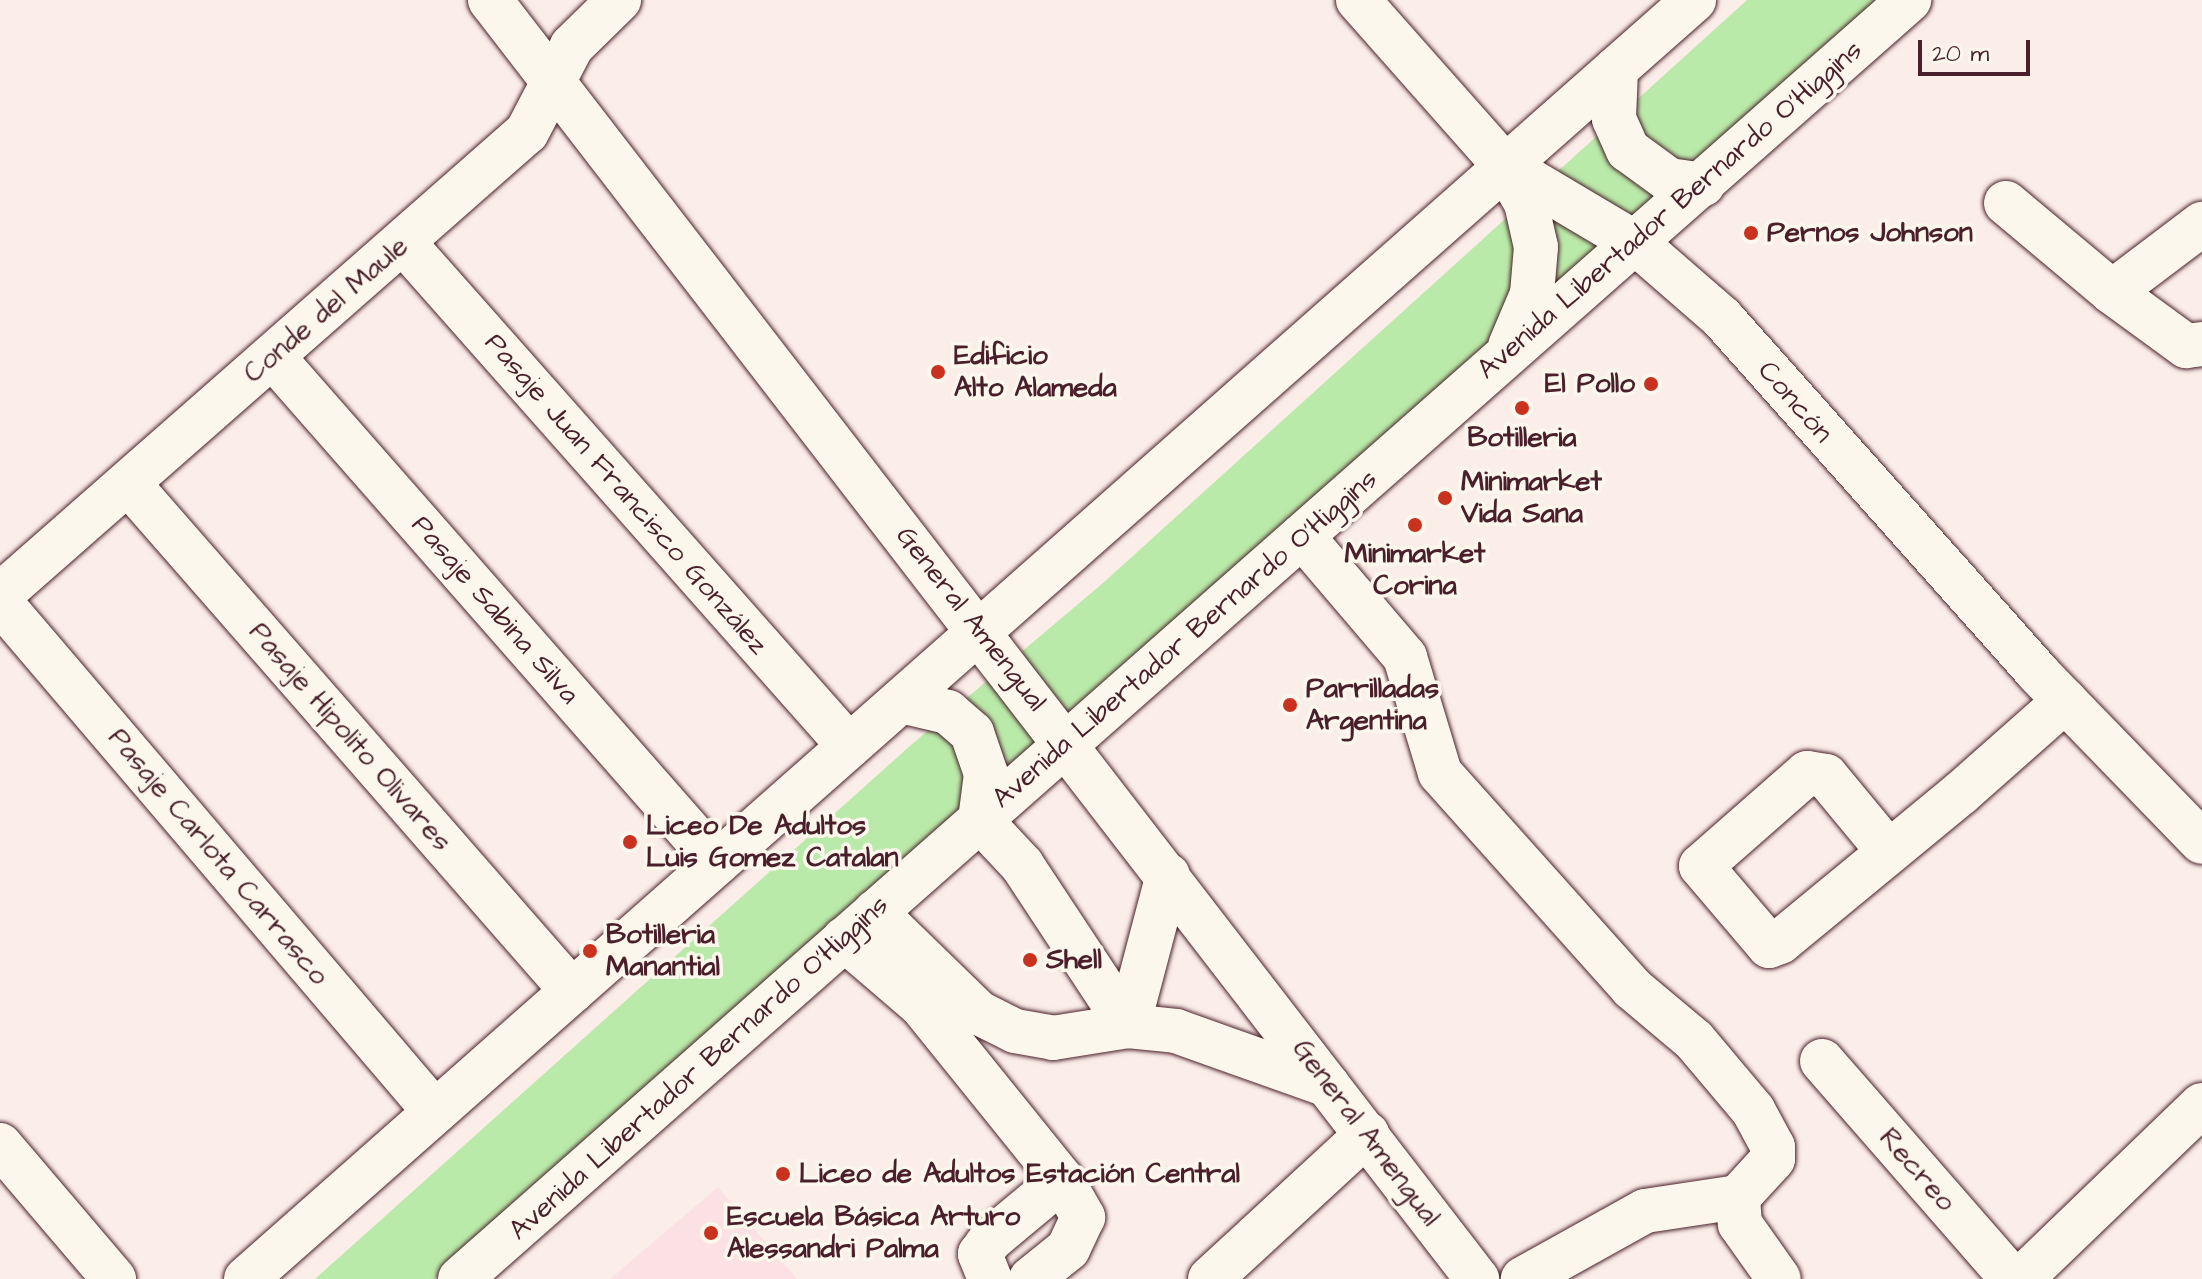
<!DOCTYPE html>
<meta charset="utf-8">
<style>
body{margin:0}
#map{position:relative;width:2202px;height:1279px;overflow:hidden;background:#fbede8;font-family:"Architects Daughter",sans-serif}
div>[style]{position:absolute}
.built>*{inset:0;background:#fbe1e4}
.green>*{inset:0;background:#baeaa9}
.roads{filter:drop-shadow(0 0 2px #4a1f2b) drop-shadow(0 0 2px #4a1f2b)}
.minor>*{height:44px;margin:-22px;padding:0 22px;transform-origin:22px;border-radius:22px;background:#fbf7ec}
.major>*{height:44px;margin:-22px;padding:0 22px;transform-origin:22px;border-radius:22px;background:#fbf7ec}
.dots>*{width:22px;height:22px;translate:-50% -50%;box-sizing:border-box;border:4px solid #fbf7ec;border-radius:50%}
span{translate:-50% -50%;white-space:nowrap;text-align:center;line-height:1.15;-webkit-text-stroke:7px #fbf7ec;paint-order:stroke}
.street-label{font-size:28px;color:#4a1f2b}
.poi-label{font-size:28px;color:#4a1f2b;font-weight:700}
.left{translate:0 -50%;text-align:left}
.right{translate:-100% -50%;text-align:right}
.scale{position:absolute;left:1918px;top:40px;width:112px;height:36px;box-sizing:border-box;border:4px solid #4a1f2b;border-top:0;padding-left:10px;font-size:24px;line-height:28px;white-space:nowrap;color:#4a1f2b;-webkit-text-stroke:6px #fbf7ec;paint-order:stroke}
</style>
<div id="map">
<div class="built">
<i style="clip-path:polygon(718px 1187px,797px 1279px,610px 1279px)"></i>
</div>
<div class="green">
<i style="clip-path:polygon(1747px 0,1877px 0,434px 1279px,315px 1279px,911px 745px,1103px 583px)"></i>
</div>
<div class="roads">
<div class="minor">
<i style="left:490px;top:0;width:1616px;rotate:52.34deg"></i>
<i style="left:1358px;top:0;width:220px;rotate:48.5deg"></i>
<i style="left:1504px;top:165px;width:155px;rotate:30.7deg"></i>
<i style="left:1637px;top:244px;width:113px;rotate:41deg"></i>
<i style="left:1722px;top:318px;width:475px;rotate:48.3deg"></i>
<i style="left:2038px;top:673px;width:235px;rotate:45.9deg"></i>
<i style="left:2006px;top:203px;width:138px;rotate:40deg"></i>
<i style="left:2112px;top:292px;width:113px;rotate:-37.1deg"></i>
<i style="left:403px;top:242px;width:673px;rotate:48.49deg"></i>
<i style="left:2112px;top:292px;width:92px;rotate:36.1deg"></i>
<i style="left:2186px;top:346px;width:16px;rotate:-7deg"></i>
<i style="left:273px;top:357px;width:673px;rotate:48.73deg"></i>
<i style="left:128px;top:483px;width:675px;rotate:48.85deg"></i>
<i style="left:1302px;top:536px;width:159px;rotate:49.6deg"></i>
<i style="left:1405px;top:657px;width:121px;rotate:73.2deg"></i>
<i style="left:1440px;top:773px;width:288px;rotate:48.2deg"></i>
<i style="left:1632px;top:988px;width:81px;rotate:40deg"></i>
<i style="left:1694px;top:1040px;width:92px;rotate:49.9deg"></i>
<i style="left:1753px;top:1110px;width:42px;rotate:61.6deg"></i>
<i style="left:1773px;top:1147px;width:12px;rotate:90deg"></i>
<i style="left:1773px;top:1159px;width:52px;rotate:132.6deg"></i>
<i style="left:1738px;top:1197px;width:94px;rotate:171.4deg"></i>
<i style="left:1645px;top:1211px;width:140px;rotate:150.9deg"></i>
<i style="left:0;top:595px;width:701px;rotate:-41.3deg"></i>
<i style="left:527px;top:132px;width:97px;rotate:-62.4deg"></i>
<i style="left:572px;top:46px;width:66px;rotate:-44.4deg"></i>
<i style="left:0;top:602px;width:670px;rotate:49.54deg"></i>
<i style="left:980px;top:820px;width:62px;rotate:47deg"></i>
<i style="left:1022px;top:865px;width:193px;rotate:56.6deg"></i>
<i style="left:1888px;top:851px;width:97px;rotate:-129.6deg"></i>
<i style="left:1826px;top:776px;width:19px;rotate:-171deg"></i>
<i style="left:1807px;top:773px;width:141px;rotate:138.7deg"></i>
<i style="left:1701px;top:866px;width:105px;rotate:49.6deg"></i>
<i style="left:1769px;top:946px;width:12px;rotate:-20deg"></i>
<i style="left:1780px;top:942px;width:234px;rotate:-39.5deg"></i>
<i style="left:1961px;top:793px;width:139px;rotate:-41.5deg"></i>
<i style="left:875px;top:912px;width:145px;rotate:44.2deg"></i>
<i style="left:979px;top:1013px;width:40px;rotate:26.6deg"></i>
<i style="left:1015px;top:1031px;width:39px;rotate:10deg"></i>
<i style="left:1053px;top:1038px;width:76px;rotate:-9.1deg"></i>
<i style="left:1128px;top:1026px;width:48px;rotate:5.9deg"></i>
<i style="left:1176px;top:1031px;width:161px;rotate:19.6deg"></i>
<i style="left:844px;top:939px;width:101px;rotate:40.6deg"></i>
<i style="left:921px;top:1005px;width:225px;rotate:51.1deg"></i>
<i style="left:1062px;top:1180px;width:43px;rotate:60.4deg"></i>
<i style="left:1083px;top:1217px;width:35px;rotate:115deg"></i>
<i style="left:1068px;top:1249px;width:48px;rotate:141deg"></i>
<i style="left:1128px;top:1026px;width:156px;rotate:-75.2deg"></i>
<i style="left:1822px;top:1061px;width:289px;rotate:48.9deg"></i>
<i style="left:0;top:1145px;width:176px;rotate:49.6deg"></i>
<i style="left:1738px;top:1197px;width:27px;rotate:86deg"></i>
<i style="left:1740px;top:1224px;width:67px;rotate:54.7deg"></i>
<i style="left:990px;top:1279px;width:27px;rotate:-112deg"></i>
<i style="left:980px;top:1254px;width:17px;rotate:-54deg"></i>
<i style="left:990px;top:1240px;width:94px;rotate:-39.8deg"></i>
<i style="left:1210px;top:1279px;width:214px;rotate:-42.7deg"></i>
<i style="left:2021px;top:1279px;width:251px;rotate:-43.9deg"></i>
</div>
<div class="major">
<i style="left:1616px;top:69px;width:50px;rotate:92.3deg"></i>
<i style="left:1614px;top:119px;width:34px;rotate:66deg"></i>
<i style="left:1628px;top:150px;width:51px;rotate:36.2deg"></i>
<i style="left:1669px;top:180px;width:34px;rotate:8deg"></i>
<i style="left:1504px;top:165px;width:44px;rotate:59.9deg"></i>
<i style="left:1526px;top:203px;width:45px;rotate:77.2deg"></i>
<i style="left:1536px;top:247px;width:47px;rotate:94.9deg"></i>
<i style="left:1532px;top:294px;width:56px;rotate:112.9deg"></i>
<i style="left:901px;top:701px;width:48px;rotate:13.2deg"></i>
<i style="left:948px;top:712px;width:32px;rotate:41deg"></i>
<i style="left:972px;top:733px;width:43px;rotate:71.1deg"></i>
<i style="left:986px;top:774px;width:46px;rotate:97.4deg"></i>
<i style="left:246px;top:1279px;width:1932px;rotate:-41.45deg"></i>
<i style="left:460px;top:1279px;width:1933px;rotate:-41.43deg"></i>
</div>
</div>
<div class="dots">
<i style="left:1751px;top:233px;background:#c8321e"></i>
<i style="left:938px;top:372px;background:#c8321e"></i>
<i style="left:1651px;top:384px;background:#c8321e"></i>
<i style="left:1522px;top:408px;background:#c8321e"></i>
<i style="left:1445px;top:498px;background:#c8321e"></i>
<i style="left:1415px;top:525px;background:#c8321e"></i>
<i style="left:1290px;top:705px;background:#c8321e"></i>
<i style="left:630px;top:842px;background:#c8321e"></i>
<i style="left:590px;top:951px;background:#c8321e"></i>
<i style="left:1030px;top:960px;background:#c8321e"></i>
<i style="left:783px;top:1174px;background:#c8321e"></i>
<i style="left:711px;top:1233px;background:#c8321e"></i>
</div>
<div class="street-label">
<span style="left:1670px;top:210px;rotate:-41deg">Avenida Libertador Bernardo O'Higgins</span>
<span style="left:326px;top:310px;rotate:-41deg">Conde del Maule</span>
<span style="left:1795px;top:402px;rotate:49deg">Concón</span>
<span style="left:626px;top:494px;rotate:49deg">Pasaje Juan Francisco González</span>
<span style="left:495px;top:610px;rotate:49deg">Pasaje Sabina Silva</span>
<span style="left:971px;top:619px;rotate:52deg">General Amengual</span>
<span style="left:1185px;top:639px;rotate:-41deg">Avenida Libertador Bernardo O'Higgins</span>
<span style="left:350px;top:737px;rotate:49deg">Pasaje Hipolito Olivares</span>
<span style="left:218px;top:857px;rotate:50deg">Pasaje Carlota Carrasco</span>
<span style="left:699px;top:1068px;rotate:-42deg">Avenida Libertador Bernardo O'Higgins</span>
<span style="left:1366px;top:1133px;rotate:53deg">General Amengual</span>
<span style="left:1917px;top:1170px;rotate:49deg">Recreo</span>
</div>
<div class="poi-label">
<span class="left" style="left:1767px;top:233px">Pernos Johnson</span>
<span class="left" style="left:954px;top:372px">Edificio<br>Alto Alameda</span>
<span class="right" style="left:1635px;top:384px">El Pollo</span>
<span style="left:1522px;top:438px">Botilleria</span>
<span class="left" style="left:1461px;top:498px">Minimarket<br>Vida Sana</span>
<span style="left:1415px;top:570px">Minimarket<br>Corina</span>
<span class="left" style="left:1306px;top:705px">Parrilladas<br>Argentina</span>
<span class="left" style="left:646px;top:842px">Liceo De Adultos<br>Luis Gomez Catalan</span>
<span class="left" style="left:606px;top:951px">Botilleria<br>Manantial</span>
<span class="left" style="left:1046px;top:960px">Shell</span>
<span class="left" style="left:799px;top:1174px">Liceo de Adultos Estación Central</span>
<span class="left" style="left:727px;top:1233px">Escuela Básica Arturo<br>Alessandri Palma</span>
</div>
<div class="scale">20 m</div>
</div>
